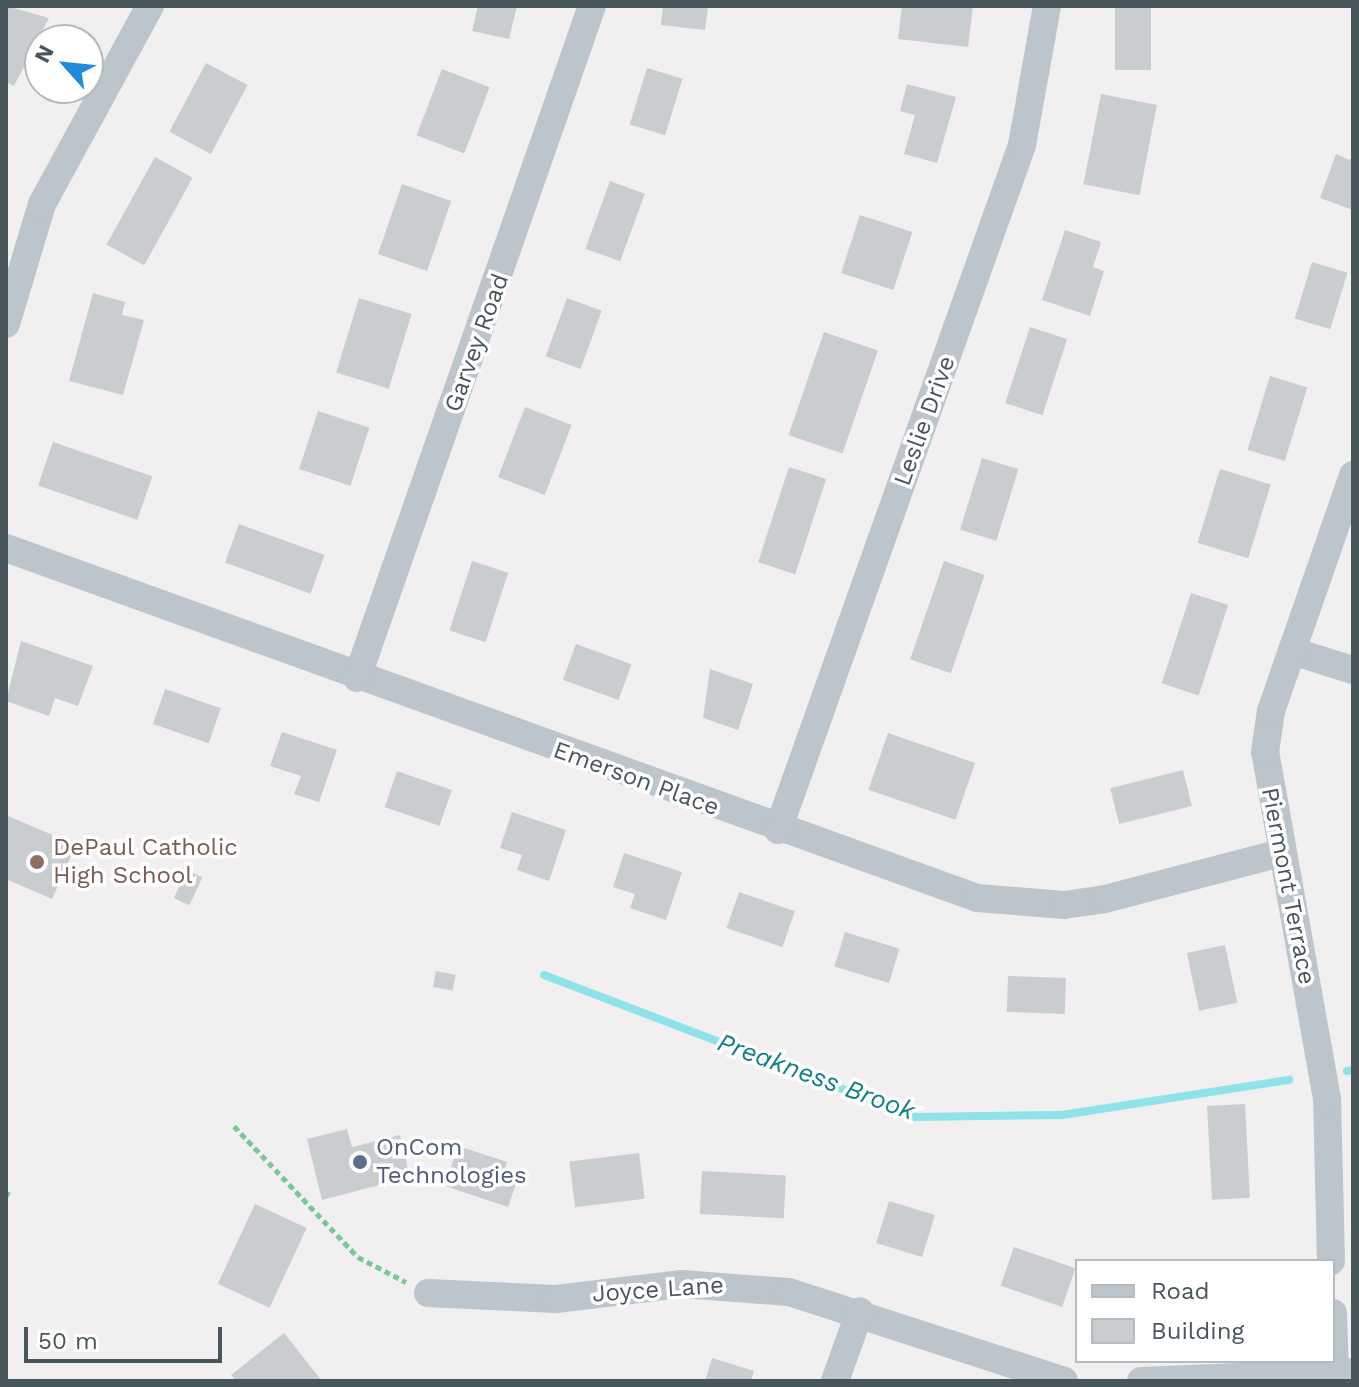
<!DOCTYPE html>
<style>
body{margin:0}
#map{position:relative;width:1359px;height:1387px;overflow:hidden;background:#f1efef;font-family:"Work Sans",sans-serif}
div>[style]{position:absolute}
.stream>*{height:8px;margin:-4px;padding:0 4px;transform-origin:4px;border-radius:4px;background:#8ee2e8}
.building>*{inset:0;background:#c9cdd0;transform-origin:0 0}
.path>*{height:5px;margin-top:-2.5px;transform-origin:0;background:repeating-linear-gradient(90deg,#79c996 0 6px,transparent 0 10px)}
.minor>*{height:28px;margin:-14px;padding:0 14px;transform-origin:14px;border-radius:14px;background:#bbc5cb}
.dots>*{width:22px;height:22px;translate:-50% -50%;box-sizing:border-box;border:4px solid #fff;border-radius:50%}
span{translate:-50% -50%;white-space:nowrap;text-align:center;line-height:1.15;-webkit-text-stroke:7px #fff;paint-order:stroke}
.street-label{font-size:24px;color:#48555b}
.education-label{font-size:24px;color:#785e54}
.left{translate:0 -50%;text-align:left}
.service-label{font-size:24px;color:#4e5e75}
.water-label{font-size:26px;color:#137f87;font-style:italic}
.frame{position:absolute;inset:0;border:8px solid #48555b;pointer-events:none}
.legend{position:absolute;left:1075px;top:1259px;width:260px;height:104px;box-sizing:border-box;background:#fff;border:2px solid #b6bbbd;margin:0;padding:10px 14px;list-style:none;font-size:24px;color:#48555b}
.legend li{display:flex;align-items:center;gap:16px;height:40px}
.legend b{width:40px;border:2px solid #b6bbbd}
.north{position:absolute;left:24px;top:24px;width:80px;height:80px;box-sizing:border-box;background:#fff;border:2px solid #b6bbbd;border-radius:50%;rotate:297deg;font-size:22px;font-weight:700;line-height:32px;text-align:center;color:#48555b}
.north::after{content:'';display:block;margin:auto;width:28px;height:36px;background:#218cd9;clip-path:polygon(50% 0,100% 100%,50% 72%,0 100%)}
.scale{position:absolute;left:24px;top:1327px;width:198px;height:36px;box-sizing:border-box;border:4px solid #48555b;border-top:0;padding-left:10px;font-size:24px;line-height:28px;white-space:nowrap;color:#48555b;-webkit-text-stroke:6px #fff;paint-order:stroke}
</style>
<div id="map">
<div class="stream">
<i style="left:544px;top:975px;width:397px;rotate:20.9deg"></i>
<i style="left:915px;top:1117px;width:147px;rotate:-0.8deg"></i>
<i style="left:1062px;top:1115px;width:230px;rotate:-8.8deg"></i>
<i style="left:1347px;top:1071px;width:6px;rotate:-9deg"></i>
</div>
<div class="building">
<i style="clip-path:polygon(6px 6px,49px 18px,14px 86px,6px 82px)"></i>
<i style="clip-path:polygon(478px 6px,517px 6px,509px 39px,472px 31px)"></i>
<i style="clip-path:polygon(663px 6px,708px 6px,705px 30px,661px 25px)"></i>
<i style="clip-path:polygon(902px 6px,973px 6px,968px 47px,898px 39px)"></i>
<i style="left:1115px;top:6px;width:36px;height:64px"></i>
<i style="left:206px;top:63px;width:47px;height:78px;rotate:28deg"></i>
<i style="left:647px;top:68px;width:37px;height:59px;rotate:17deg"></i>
<i style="left:442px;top:69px;width:51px;height:71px;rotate:21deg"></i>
<i style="clip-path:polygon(907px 84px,956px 97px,937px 163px,904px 154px,915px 115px,900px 111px)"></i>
<i style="left:1101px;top:94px;width:57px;height:92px;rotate:11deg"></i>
<i style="clip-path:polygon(1353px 152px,1353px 210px,1320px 198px,1336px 154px,1350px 160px)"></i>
<i style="left:155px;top:157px;width:43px;height:100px;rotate:29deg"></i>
<i style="left:610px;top:181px;width:37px;height:72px;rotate:20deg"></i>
<i style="left:402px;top:184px;width:52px;height:74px;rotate:19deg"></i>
<i style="left:860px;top:215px;width:55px;height:61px;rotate:18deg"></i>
<i style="clip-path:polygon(1065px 230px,1101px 242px,1093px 267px,1104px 271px,1090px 316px,1042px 300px)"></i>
<i style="left:1312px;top:262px;width:37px;height:59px;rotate:17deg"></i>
<i style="clip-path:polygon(93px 293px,125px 302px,122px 315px,144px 320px,123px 395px,69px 381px)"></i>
<i style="left:359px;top:298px;width:55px;height:78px;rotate:17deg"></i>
<i style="left:567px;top:298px;width:37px;height:62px;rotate:20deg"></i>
<i style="left:1030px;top:327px;width:39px;height:80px;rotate:18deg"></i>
<i style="left:824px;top:332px;width:57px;height:109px;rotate:19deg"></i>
<i style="left:1270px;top:376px;width:39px;height:77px;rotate:17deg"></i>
<i style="left:525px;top:407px;width:50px;height:75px;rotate:21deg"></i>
<i style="left:318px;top:411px;width:54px;height:61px;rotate:18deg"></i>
<i style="left:53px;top:442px;width:105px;height:46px;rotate:19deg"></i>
<i style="left:982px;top:458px;width:38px;height:75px;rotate:17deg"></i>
<i style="left:789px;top:467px;width:39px;height:100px;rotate:18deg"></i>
<i style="left:1220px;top:469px;width:53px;height:77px;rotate:17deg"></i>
<i style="left:239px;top:524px;width:91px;height:41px;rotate:20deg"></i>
<i style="left:472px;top:561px;width:38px;height:73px;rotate:18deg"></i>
<i style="left:944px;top:561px;width:43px;height:104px;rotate:19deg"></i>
<i style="left:1191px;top:593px;width:39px;height:95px;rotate:18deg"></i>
<i style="clip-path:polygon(21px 641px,93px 666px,78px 706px,55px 698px,49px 716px,6px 701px)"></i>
<i style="left:576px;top:644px;width:59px;height:38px;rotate:20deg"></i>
<i style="clip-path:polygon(710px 669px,753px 684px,738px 730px,703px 718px)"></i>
<i style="left:165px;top:689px;width:59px;height:37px;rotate:19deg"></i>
<i style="clip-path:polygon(282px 732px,337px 750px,319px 802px,294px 794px,301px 776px,270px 766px)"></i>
<i style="left:888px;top:733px;width:92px;height:60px;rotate:19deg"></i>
<i style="left:1183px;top:770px;width:37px;height:75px;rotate:76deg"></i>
<i style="left:397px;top:771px;width:58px;height:38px;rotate:19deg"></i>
<i style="clip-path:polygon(512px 812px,566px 830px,549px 881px,517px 870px,522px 855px,500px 848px)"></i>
<i style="clip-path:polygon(6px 815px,76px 845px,52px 899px,6px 879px)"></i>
<i style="clip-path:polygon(624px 853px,682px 872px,666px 920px,630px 908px,635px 894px,613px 887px)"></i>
<i style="left:187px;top:870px;width:17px;height:31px;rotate:25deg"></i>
<i style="left:739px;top:892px;width:59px;height:38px;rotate:19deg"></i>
<i style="left:845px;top:932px;width:57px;height:36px;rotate:17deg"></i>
<i style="left:1225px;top:945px;width:59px;height:39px;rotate:78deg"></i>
<i style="left:436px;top:971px;width:20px;height:16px;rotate:11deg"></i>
<i style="left:1066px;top:978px;width:36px;height:58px;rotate:92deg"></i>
<i style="left:1245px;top:1104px;width:94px;height:38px;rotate:87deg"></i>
<i style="clip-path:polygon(347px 1129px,352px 1147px,400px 1135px,410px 1177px,322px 1200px,307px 1139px)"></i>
<i style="clip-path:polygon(458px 1146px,507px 1162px,502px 1179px,516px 1184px,508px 1207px,445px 1186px)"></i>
<i style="left:639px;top:1153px;width:46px;height:70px;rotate:83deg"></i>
<i style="left:702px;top:1171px;width:84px;height:43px;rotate:3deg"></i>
<i style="left:889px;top:1201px;width:48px;height:44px;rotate:17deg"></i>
<i style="left:255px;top:1204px;width:57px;height:88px;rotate:25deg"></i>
<i style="left:1014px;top:1247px;width:65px;height:41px;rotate:19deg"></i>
<i style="clip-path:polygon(284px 1333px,322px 1381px,236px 1381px,231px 1375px)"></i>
<i style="clip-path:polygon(712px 1358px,754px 1371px,751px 1381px,705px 1381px)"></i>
</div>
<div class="path">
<i style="left:234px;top:1126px;width:180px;rotate:46.6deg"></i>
<i style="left:358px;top:1257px;width:54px;rotate:27.5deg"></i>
<i style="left:6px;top:1193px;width:4px;rotate:27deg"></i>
</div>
<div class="minor">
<i style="left:6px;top:324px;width:125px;rotate:-73.3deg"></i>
<i style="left:42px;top:204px;width:226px;rotate:-61.4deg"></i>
<i style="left:6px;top:548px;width:1032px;rotate:19.82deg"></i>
<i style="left:977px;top:898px;width:87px;rotate:4.6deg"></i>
<i style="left:1064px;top:905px;width:41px;rotate:-8.3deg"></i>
<i style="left:1105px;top:899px;width:181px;rotate:-14.7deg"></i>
<i style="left:1292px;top:651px;width:64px;rotate:17.3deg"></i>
<i style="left:357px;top:678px;width:712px;rotate:-70.73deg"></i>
<i style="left:778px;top:830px;width:727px;rotate:-70.39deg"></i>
<i style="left:1022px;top:145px;width:141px;rotate:-79.8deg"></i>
<i style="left:1331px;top:1261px;width:162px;rotate:-91.4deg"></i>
<i style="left:1327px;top:1099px;width:352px;rotate:-100.1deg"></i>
<i style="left:1265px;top:752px;width:41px;rotate:-81.7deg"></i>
<i style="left:1271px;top:711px;width:250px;rotate:-70.8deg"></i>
<i style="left:428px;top:1293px;width:128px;rotate:2.7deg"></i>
<i style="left:556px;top:1299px;width:127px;rotate:-6.8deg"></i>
<i style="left:682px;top:1284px;width:107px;rotate:4.3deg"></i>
<i style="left:789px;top:1292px;width:289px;rotate:17.9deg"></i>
<i style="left:1333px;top:1313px;width:60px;rotate:88.1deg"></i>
<i style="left:835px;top:1381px;width:74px;rotate:-70.3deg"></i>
<i style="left:1141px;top:1381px;width:212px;rotate:-2.4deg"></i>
</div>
<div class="dots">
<i style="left:37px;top:862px;background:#8d6e63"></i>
<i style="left:360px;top:1162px;background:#5c6f8a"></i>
</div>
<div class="street-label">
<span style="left:477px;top:343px;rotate:-70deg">Garvey Road</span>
<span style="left:925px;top:421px;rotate:-70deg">Leslie Drive</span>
<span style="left:636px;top:779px;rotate:20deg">Emerson Place</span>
<span style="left:1288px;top:886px;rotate:79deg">Piermont Terrace</span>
<span style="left:658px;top:1290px;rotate:-4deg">Joyce Lane</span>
</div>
<div class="education-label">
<span class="left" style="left:53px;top:862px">DePaul Catholic<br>High School</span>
</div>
<div class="service-label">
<span class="left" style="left:376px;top:1162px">OnCom<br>Technologies</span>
</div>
<div class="water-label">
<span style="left:816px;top:1077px;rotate:20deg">Preakness Brook</span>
</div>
<div class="frame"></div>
<ul class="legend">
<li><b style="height:10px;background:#bbc5cb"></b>Road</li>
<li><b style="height:22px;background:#c9cdd0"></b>Building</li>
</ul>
<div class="north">N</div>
<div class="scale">50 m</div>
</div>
